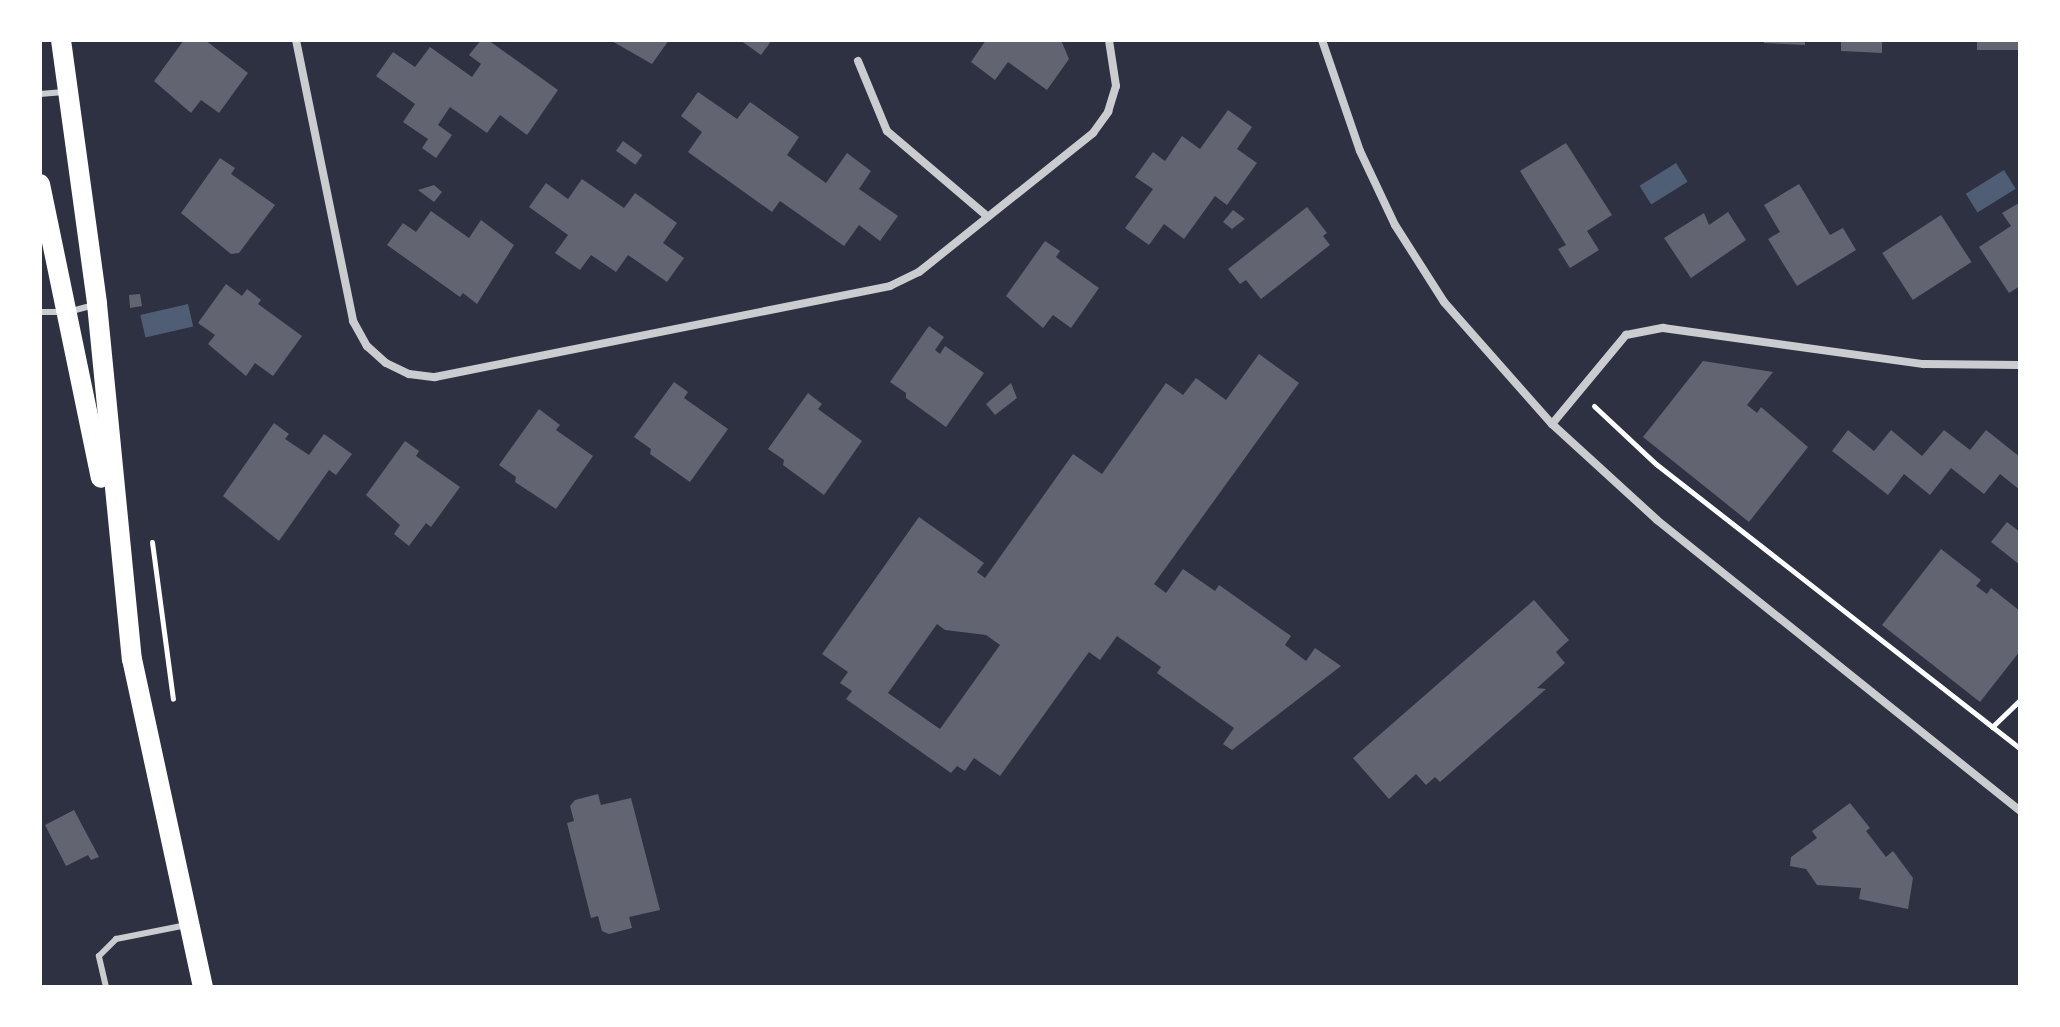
<!DOCTYPE html>
<style>
body{margin:0}
#map{position:relative;width:2060px;height:1027px;overflow:hidden;background:#2d3142;font-family:Jost,sans-serif}
div>[style]{position:absolute}
.water>*{inset:0;background:#4f5d75;transform-origin:0 0}
.building>*{inset:0;background:#626471;transform-origin:0 0}
.path>*{height:5px;margin:-2.5px;padding:0 2.5px;transform-origin:2.5px;border-radius:2.5px;background:#fff}
.service>*{height:6px;margin:-3px;padding:0 3px;transform-origin:3px;border-radius:3px;background:#caccd0}
.minor>*{height:8px;margin:-4px;padding:0 4px;transform-origin:4px;border-radius:4px;background:#caccd0}
.primary>*{height:20px;margin:-10px;padding:0 10px;transform-origin:10px;border-radius:10px;background:#fff}
span{translate:-50% -50%;white-space:nowrap;text-align:center;line-height:1.15;-webkit-text-stroke:8px #fff;paint-order:stroke}
.frame{position:absolute;inset:0;border:42px solid #fff;pointer-events:none}
</style>
<div id="map">
<div class="water">
<i style="left:1676px;top:163px;width:22px;height:43px;rotate:58deg"></i>
<i style="left:2004px;top:170px;width:22px;height:45px;rotate:58deg"></i>
<i style="left:188px;top:304px;width:23px;height:49px;rotate:77deg"></i>
</div>
<div class="building">
<i style="clip-path:polygon(184px 40px,205px 40px,248px 73px,219px 113px,201px 100px,191px 113px,154px 81px)"></i>
<i style="clip-path:polygon(481px 40px,488px 40px,558px 90px,527px 135px,500px 115px,487px 133px,450px 107px,438px 125px,452px 135px,436px 158px,422px 148px,428px 139px,403px 122px,415px 104px,376px 76px,393px 52px,415px 67px,430px 47px,472px 77px,481px 64px,469px 55px)"></i>
<i style="clip-path:polygon(610px 40px,669px 40px,652px 64px)"></i>
<i style="clip-path:polygon(740px 40px,772px 40px,761px 55px)"></i>
<i style="clip-path:polygon(986px 40px,1061px 40px,1069px 59px,1047px 90px,1008px 62px,995px 80px,971px 62px)"></i>
<i style="clip-path:polygon(1764px 40px,1805px 40px,1805px 45px,1764px 43px)"></i>
<i style="clip-path:polygon(1841px 40px,1882px 40px,1882px 53px,1841px 51px)"></i>
<i style="left:1977px;top:40px;width:41px;height:10px"></i>
<i style="clip-path:polygon(698px 92px,737px 119px,750px 102px,799px 137px,787px 155px,826px 183px,847px 153px,871px 171px,859px 189px,898px 216px,880px 241px,859px 225px,844px 246px,780px 201px,772px 212px,688px 152px,702px 132px,681px 116px)"></i>
<i style="clip-path:polygon(1228px 110px,1252px 127px,1237px 149px,1257px 163px,1227px 205px,1215px 196px,1184px 239px,1164px 224px,1149px 245px,1125px 228px,1153px 189px,1135px 177px,1153px 152px,1165px 161px,1182px 136px,1200px 149px)"></i>
<i style="left:623px;top:141px;width:24px;height:12px;rotate:36deg"></i>
<i style="clip-path:polygon(1566px 143px,1612px 215px,1587px 231px,1599px 250px,1570px 268px,1558px 249px,1566px 245px,1520px 171px)"></i>
<i style="clip-path:polygon(220px 158px,235px 168px,231px 174px,275px 205px,239px 253px,231px 254px,181px 213px)"></i>
<i style="clip-path:polygon(582px 179px,624px 208px,635px 193px,677px 223px,663px 243px,684px 258px,667px 282px,628px 255px,616px 272px,591px 255px,580px 270px,555px 253px,568px 235px,529px 207px,546px 183px,568px 199px)"></i>
<i style="clip-path:polygon(1799px 184px,1830px 235px,1843px 228px,1856px 250px,1797px 286px,1768px 239px,1780px 232px,1764px 205px)"></i>
<i style="clip-path:polygon(434px 185px,442px 192px,434px 202px,418px 190px)"></i>
<i style="clip-path:polygon(2019px 203px,2020px 286px,2009px 293px,1979px 247px,2011px 226px,2002px 213px)"></i>
<i style="clip-path:polygon(1307px 207px,1327px 233px,1323px 236px,1330px 245px,1261px 299px,1246px 280px,1240px 284px,1228px 269px)"></i>
<i style="clip-path:polygon(1233px 210px,1245px 219px,1232px 229px,1223px 222px)"></i>
<i style="clip-path:polygon(431px 211px,469px 238px,481px 220px,514px 245px,477px 304px,463px 293px,460px 297px,387px 245px,403px 223px,416px 232px)"></i>
<i style="clip-path:polygon(1728px 212px,1746px 240px,1691px 278px,1664px 238px,1704px 213px,1709px 225px)"></i>
<i style="left:1941px;top:215px;width:56px;height:70px;rotate:57deg"></i>
<i style="clip-path:polygon(1045px 241px,1060px 251px,1056px 257px,1061px 261px,1099px 288px,1071px 328px,1053px 315px,1043px 328px,1006px 296px)"></i>
<i style="clip-path:polygon(226px 284px,242px 296px,247px 289px,261px 300px,258px 304px,302px 336px,273px 376px,255px 363px,246px 376px,208px 344px,215px 335px,198px 323px)"></i>
<i style="clip-path:polygon(140px 294px,142px 306px,130px 308px,129px 295px)"></i>
<i style="clip-path:polygon(929px 326px,944px 337px,935px 350px,940px 354px,945px 346px,984px 373px,946px 427px,906px 398px,906px 393px,890px 382px)"></i>
<i style="clip-path:polygon(evenodd,1259px 354px,1299px 383px,1154px 584px,1166px 593px,1183px 569px,1215px 591px,1219px 585px,1291px 636px,1285px 645px,1306px 661px,1315px 648px,1341px 666px,1232px 750px,1223px 744px,1234px 728px,1157px 673px,1161px 667px,1117px 636px,1100px 660px,1089px 652px,1000px 776px,974px 758px,965px 771px,957px 766px,951px 773px,846px 699px,852px 691px,840px 683px,848px 672px,822px 654px,919px 517px,984px 563px,977px 572px,985px 578px,1073px 454px,1102px 474px,1166px 383px,1183px 395px,1196px 378px,1226px 400px,1259px 354px,937px 624px,945px 630px,986px 635px,1000px 645px,940px 729px,888px 693px,937px 624px)"></i>
<i style="clip-path:polygon(1703px 361px,1773px 372px,1747px 405px,1757px 413px,1761px 407px,1808px 447px,1749px 522px,1643px 437px)"></i>
<i style="clip-path:polygon(674px 382px,688px 392px,684px 398px,728px 429px,690px 482px,650px 454px,651px 449px,634px 437px)"></i>
<i style="clip-path:polygon(1011px 383px,1017px 398px,995px 415px,986px 404px)"></i>
<i style="clip-path:polygon(808px 393px,822px 404px,818px 409px,862px 441px,824px 495px,783px 465px,784px 460px,768px 449px)"></i>
<i style="clip-path:polygon(539px 409px,560px 425px,556px 430px,593px 456px,556px 509px,515px 482px,516px 477px,499px 465px)"></i>
<i style="clip-path:polygon(274px 423px,289px 434px,285px 439px,309px 455px,324px 434px,352px 454px,336px 475px,329px 470px,279px 541px,223px 496px)"></i>
<i style="clip-path:polygon(1848px 430px,1874px 451px,1891px 430px,1922px 456px,1944px 430px,1970px 450px,1986px 430px,2020px 457px,2020px 490px,2000px 474px,1984px 494px,1951px 468px,1930px 495px,1904px 474px,1888px 495px,1832px 451px)"></i>
<i style="clip-path:polygon(405px 441px,419px 451px,416px 456px,460px 487px,431px 527px,426px 523px,409px 546px,394px 534px,400px 525px,366px 495px)"></i>
<i style="clip-path:polygon(2007px 522px,2020px 532px,2020px 565px,1991px 542px)"></i>
<i style="clip-path:polygon(1941px 549px,1981px 580px,1976px 586px,1987px 594px,1991px 588px,2020px 611px,2020px 651px,1980px 702px,1882px 625px)"></i>
<i style="clip-path:polygon(1534px 600px,1569px 640px,1556px 652px,1565px 663px,1537px 688px,1546px 689px,1440px 782px,1435px 777px,1426px 785px,1416px 774px,1389px 799px,1353px 758px)"></i>
<i style="clip-path:polygon(598px 794px,601px 805px,631px 798px,660px 910px,629px 917px,632px 928px,609px 934px,602px 931px,598px 916px,591px 918px,567px 823px,574px 821px,570px 806px,575px 800px)"></i>
<i style="clip-path:polygon(1850px 803px,1870px 828px,1866px 831px,1886px 857px,1893px 851px,1913px 878px,1908px 909px,1859px 899px,1861px 888px,1817px 885px,1806px 869px,1790px 866px,1791px 857px,1817px 838px,1812px 831px)"></i>
<i style="clip-path:polygon(74px 810px,99px 857px,91px 860px,88px 855px,66px 866px,45px 825px)"></i>
</div>
<div class="path">
<i style="left:1594px;top:406px;width:85px;rotate:43.1deg"></i>
<i style="left:1656px;top:464px;width:462px;rotate:38deg"></i>
<i style="left:152px;top:542px;width:158px;rotate:82.4deg"></i>
<i style="left:1992px;top:727px;width:39px;rotate:-44deg"></i>
</div>
<div class="service">
<i style="left:40px;top:94px;width:24px;rotate:-5deg"></i>
<i style="left:40px;top:312px;width:28px"></i>
<i style="left:68px;top:312px;width:28px;rotate:-15deg"></i>
<i style="left:106px;top:987px;width:32px;rotate:-103deg"></i>
<i style="left:99px;top:956px;width:24px;rotate:-45deg"></i>
<i style="left:116px;top:939px;width:72px;rotate:-11.2deg"></i>
</div>
<div class="minor">
<i style="left:296px;top:40px;width:287px;rotate:78.5deg"></i>
<i style="left:353px;top:321px;width:29px;rotate:61deg"></i>
<i style="left:367px;top:346px;width:25px;rotate:42deg"></i>
<i style="left:386px;top:363px;width:25px;rotate:26deg"></i>
<i style="left:409px;top:374px;width:26px;rotate:7deg"></i>
<i style="left:435px;top:377px;width:464px;rotate:-11.3deg"></i>
<i style="left:890px;top:286px;width:32px;rotate:-26deg"></i>
<i style="left:919px;top:272px;width:223px;rotate:-38.6deg"></i>
<i style="left:1093px;top:133px;width:26px;rotate:-54deg"></i>
<i style="left:1108px;top:112px;width:27px;rotate:-73deg"></i>
<i style="left:1116px;top:86px;width:47px;rotate:-98.7deg"></i>
<i style="left:1322px;top:40px;width:117px;rotate:71.1deg"></i>
<i style="left:1360px;top:151px;width:82px;rotate:64.7deg"></i>
<i style="left:1395px;top:225px;width:91px;rotate:57.5deg"></i>
<i style="left:1444px;top:302px;width:163px;rotate:48.5deg"></i>
<i style="left:1552px;top:424px;width:142px;rotate:42.4deg"></i>
<i style="left:1657px;top:520px;width:465px;rotate:38.7deg"></i>
<i style="left:858px;top:61px;width:76px;rotate:67.5deg"></i>
<i style="left:887px;top:131px;width:131px;rotate:40.4deg"></i>
<i style="left:1552px;top:424px;width:116px;rotate:-50.3deg"></i>
<i style="left:1626px;top:335px;width:38px;rotate:-11deg"></i>
<i style="left:1663px;top:328px;width:263px;rotate:7.9deg"></i>
<i style="left:1924px;top:364px;width:96px;rotate:0.6deg"></i>
</div>
<div class="primary">
<i style="left:61px;top:40px;width:266px;rotate:82.2deg"></i>
<i style="left:97px;top:304px;width:357px;rotate:84.4deg"></i>
<i style="left:132px;top:659px;width:336px;rotate:77.8deg"></i>
<i style="left:40px;top:184px;width:300px;rotate:78.3deg"></i>
</div>
<div class="frame"></div>
</div>
